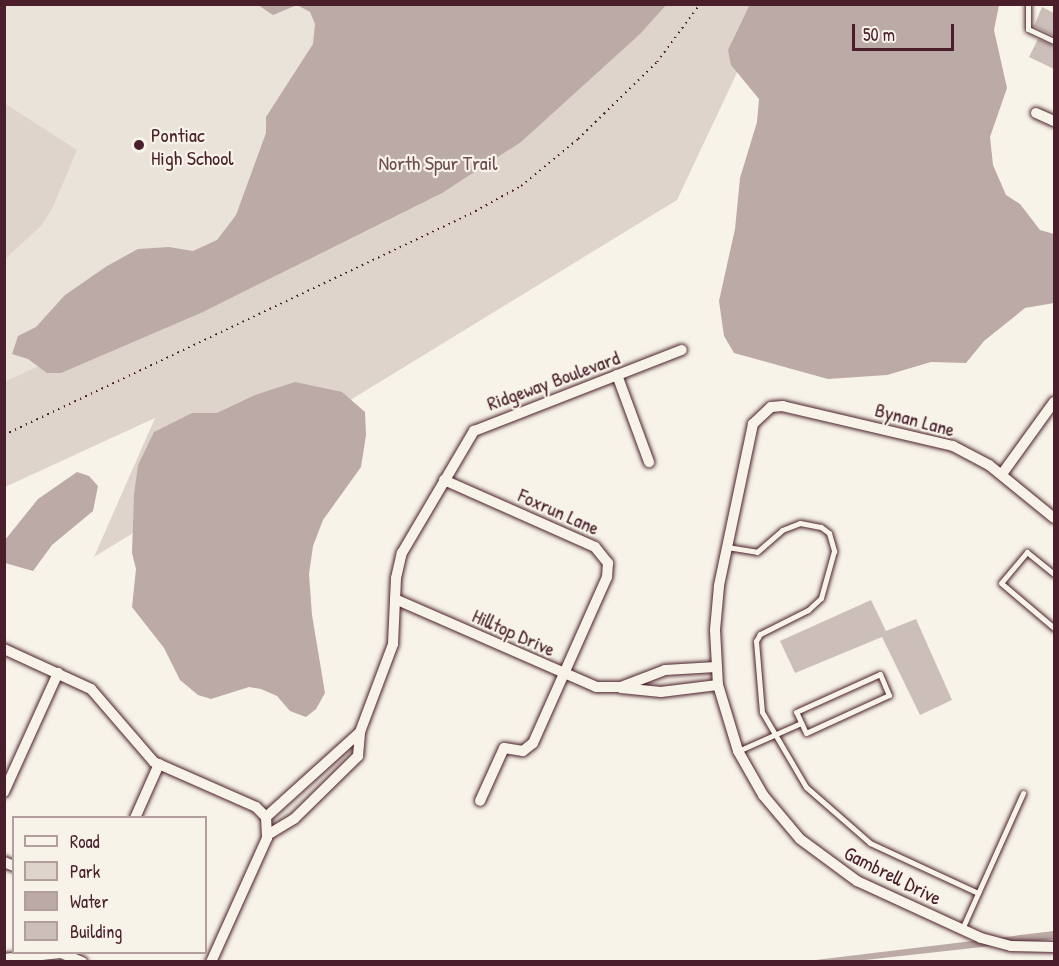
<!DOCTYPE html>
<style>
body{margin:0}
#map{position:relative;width:1059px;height:966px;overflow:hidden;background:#f7f3e8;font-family:"Patrick Hand",sans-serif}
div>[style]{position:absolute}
.built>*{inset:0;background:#eae3da}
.green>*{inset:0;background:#ded4cc}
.water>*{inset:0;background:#bcaaa7}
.building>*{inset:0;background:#ccbfb9}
.path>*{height:2px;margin-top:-1px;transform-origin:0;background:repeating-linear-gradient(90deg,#4a1f2b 0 1.5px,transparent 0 6px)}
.roads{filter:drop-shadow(0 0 2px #4a1f2b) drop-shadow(0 0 2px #4a1f2b)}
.service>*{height:5px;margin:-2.5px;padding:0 2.5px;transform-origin:2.5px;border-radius:2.5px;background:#f7f3e8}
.minor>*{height:10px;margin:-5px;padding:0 5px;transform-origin:5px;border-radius:5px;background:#f7f3e8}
.dots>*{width:16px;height:16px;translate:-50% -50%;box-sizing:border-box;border:3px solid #f7f3e8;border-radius:50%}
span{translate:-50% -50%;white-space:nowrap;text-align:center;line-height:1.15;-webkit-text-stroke:4.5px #f7f3e8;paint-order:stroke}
.poi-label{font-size:20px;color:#4a1f2b}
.left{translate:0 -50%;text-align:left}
.park-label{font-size:20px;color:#6f4c53}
.street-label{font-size:20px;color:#4a1f2b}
.frame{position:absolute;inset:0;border:6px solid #4a1f2b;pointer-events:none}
.legend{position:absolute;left:12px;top:816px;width:195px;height:138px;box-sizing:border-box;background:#f7f3e8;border:2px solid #b29e9c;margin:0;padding:8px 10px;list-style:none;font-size:18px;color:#4a1f2b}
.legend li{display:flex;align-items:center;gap:12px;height:30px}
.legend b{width:30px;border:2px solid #b29e9c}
.scale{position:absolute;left:852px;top:24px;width:102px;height:27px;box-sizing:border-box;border:3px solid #4a1f2b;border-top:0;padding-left:8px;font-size:18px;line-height:21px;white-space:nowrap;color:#4a1f2b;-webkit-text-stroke:4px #f7f3e8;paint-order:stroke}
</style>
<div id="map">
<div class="built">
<i style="clip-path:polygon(4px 5px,335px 5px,213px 286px,5px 382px)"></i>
</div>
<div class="green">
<i style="clip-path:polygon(335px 5px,769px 5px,677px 200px,94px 557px,155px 418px,5px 487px,4px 382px,213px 286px)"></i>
<i style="clip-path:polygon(4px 103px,77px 150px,52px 209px,41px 226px,5px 259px)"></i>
</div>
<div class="water">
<i style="clip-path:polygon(750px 4px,999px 5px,994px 30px,1007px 88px,990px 137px,993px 165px,1006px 195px,1020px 204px,1040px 230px,1054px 234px,1054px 303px,1025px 308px,984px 341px,966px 363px,931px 362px,887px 375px,828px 379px,734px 353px,724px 336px,719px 301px,735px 229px,740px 178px,757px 122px,759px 99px,731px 65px,728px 50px)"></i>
<i style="clip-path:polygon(258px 5px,666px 5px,640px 34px,521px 142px,442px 193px,203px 312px,61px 373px,47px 373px,28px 359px,12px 354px,18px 336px,36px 327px,65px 295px,107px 266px,138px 249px,169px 247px,193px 251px,217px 240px,236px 215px,266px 133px,266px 117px,313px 44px,315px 24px,310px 12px,297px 5px,273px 15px)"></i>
<i style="clip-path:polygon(295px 382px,342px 392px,365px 412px,366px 435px,361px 467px,323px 520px,313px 546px,309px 574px,312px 615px,325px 693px,316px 709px,306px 717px,290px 711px,277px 696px,261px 689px,249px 687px,211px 699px,198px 695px,180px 680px,164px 648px,132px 607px,136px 569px,132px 553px,134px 495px,138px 465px,154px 432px,192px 413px,217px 413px,255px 395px)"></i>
<i style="clip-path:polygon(77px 472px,89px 476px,98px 486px,93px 511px,52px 545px,33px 571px,5px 563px,5px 540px,38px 499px)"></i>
<i style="clip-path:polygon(1054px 931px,1054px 939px,856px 961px,799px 962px)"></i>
</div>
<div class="building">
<i style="clip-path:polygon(1042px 7px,1054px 13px,1054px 36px,1034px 26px)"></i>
<i style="clip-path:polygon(1038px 39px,1054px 46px,1054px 69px,1029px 57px)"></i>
<i style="clip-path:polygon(871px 600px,886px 631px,916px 619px,952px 700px,920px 715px,882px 637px,795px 673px,780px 641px)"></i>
</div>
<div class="path">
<i style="left:4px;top:435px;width:516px;rotate:-25.37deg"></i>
<i style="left:470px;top:214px;width:58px;rotate:-28.8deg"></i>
<i style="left:521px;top:186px;width:74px;rotate:-39.5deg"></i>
<i style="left:578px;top:139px;width:110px;rotate:-44.3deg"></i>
<i style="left:657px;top:62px;width:72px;rotate:-53.4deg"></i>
</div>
<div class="roads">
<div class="service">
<i style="left:1028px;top:4px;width:25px;rotate:90deg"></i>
<i style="left:1028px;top:29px;width:29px;rotate:25deg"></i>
<i style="left:727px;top:547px;width:30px;rotate:9deg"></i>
<i style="left:757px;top:552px;width:33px;rotate:-41deg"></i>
<i style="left:782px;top:530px;width:19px;rotate:-21deg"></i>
<i style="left:800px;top:523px;width:21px;rotate:11deg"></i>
<i style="left:821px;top:527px;width:10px;rotate:37deg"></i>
<i style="left:829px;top:533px;width:19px;rotate:74deg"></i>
<i style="left:834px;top:551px;width:49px;rotate:105.5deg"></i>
<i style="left:821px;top:598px;width:18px;rotate:137deg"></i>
<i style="left:808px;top:610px;width:54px;rotate:153.4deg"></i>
<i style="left:760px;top:634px;width:8px;rotate:120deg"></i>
<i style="left:756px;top:641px;width:71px;rotate:85.2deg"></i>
<i style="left:762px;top:712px;width:87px;rotate:59.6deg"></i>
<i style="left:806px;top:787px;width:85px;rotate:41.2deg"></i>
<i style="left:870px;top:843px;width:119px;rotate:24.8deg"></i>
<i style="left:1054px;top:574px;width:35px;rotate:-141deg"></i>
<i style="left:1027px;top:552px;width:40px;rotate:130deg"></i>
<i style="left:1001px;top:583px;width:70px;rotate:40.3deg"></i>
<i style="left:880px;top:674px;width:23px;rotate:67deg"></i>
<i style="left:889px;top:695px;width:91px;rotate:155.4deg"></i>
<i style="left:806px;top:733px;width:23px;rotate:-115deg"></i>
<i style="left:796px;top:712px;width:92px;rotate:-24.3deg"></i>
<i style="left:738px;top:751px;width:69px;rotate:-24deg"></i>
<i style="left:962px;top:929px;width:149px;rotate:-65.8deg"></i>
</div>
<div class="minor">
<i style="left:1036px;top:113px;width:20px;rotate:24deg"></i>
<i style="left:617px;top:375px;width:93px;rotate:69.8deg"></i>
<i style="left:1002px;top:474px;width:89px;rotate:-54.2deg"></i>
<i style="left:444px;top:480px;width:165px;rotate:23.9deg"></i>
<i style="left:595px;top:547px;width:21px;rotate:51deg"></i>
<i style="left:608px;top:563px;width:14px;rotate:94deg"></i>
<i style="left:607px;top:577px;width:182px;rotate:114deg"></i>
<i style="left:533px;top:743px;width:13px;rotate:141deg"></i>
<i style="left:523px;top:751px;width:19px;rotate:-171deg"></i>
<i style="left:504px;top:748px;width:58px;rotate:114.4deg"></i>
<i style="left:1054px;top:518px;width:84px;rotate:-140.8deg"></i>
<i style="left:989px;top:465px;width:41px;rotate:-152.2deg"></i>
<i style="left:953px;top:446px;width:175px;rotate:-166.8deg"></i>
<i style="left:783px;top:406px;width:12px;rotate:175deg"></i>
<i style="left:771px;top:407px;width:25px;rotate:137deg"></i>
<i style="left:753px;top:424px;width:166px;rotate:101.9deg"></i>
<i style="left:719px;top:586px;width:44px;rotate:95.2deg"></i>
<i style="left:715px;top:630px;width:55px;rotate:86.9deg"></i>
<i style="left:718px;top:685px;width:69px;rotate:73.1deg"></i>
<i style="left:738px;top:751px;width:51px;rotate:60.4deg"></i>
<i style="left:763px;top:795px;width:57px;rotate:49.9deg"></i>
<i style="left:800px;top:839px;width:71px;rotate:36.4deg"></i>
<i style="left:857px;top:881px;width:136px;rotate:24.7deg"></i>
<i style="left:981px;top:938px;width:31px;rotate:15deg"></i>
<i style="left:1011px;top:946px;width:43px;rotate:1.3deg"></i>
<i style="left:395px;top:599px;width:219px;rotate:23.6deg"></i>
<i style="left:596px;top:687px;width:25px"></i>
<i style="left:621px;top:687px;width:47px;rotate:-21.1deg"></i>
<i style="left:665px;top:670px;width:51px;rotate:-3.4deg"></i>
<i style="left:4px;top:649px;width:96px;rotate:24.7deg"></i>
<i style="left:91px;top:689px;width:96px;rotate:49.2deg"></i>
<i style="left:154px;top:762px;width:111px;rotate:23.8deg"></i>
<i style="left:256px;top:807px;width:14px;rotate:45deg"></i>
<i style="left:266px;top:817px;width:21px;rotate:87deg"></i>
<i style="left:267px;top:838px;width:136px;rotate:114.3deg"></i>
<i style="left:621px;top:688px;width:40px;rotate:5.7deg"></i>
<i style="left:661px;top:692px;width:57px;rotate:-7deg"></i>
<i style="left:4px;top:792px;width:131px;rotate:-65.6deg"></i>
<i style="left:266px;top:817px;width:127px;rotate:-42.1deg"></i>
<i style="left:135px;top:818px;width:59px;rotate:-66deg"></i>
<i style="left:269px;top:834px;width:29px;rotate:-31deg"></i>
<i style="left:294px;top:819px;width:90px;rotate:-44.5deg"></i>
<i style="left:358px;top:756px;width:24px;rotate:-85deg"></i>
<i style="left:360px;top:732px;width:94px;rotate:-69.4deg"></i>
<i style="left:393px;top:644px;width:66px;rotate:-87.4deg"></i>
<i style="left:396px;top:578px;width:26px;rotate:-77deg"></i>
<i style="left:402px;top:553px;width:142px;rotate:-59.5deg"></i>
<i style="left:474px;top:431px;width:223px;rotate:-21.3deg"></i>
<i style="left:4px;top:862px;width:11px;rotate:22deg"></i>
<i style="left:4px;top:959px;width:57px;rotate:-6deg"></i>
<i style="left:61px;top:953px;width:23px;rotate:23deg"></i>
</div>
</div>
<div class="dots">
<i style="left:139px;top:145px;background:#4a1f2b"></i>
</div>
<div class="poi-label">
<span class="left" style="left:151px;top:146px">Pontiac<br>High School</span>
</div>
<div class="park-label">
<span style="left:438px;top:162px">North Spur Trail</span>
</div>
<div class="street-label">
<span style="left:553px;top:380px;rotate:-20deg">Ridgeway Boulevard</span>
<span style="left:915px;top:419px;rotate:15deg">Bynan Lane</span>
<span style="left:559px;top:511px;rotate:24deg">Foxrun Lane</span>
<span style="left:514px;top:632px;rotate:24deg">Hilltop Drive</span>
<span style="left:893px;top:875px;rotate:27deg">Gambrell Drive</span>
</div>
<div class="frame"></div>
<ul class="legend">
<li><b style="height:8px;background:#f7f3e8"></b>Road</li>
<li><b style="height:16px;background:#ded4cc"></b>Park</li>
<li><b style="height:16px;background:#bcaaa7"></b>Water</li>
<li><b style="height:16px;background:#ccbfb9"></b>Building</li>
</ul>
<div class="scale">50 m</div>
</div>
